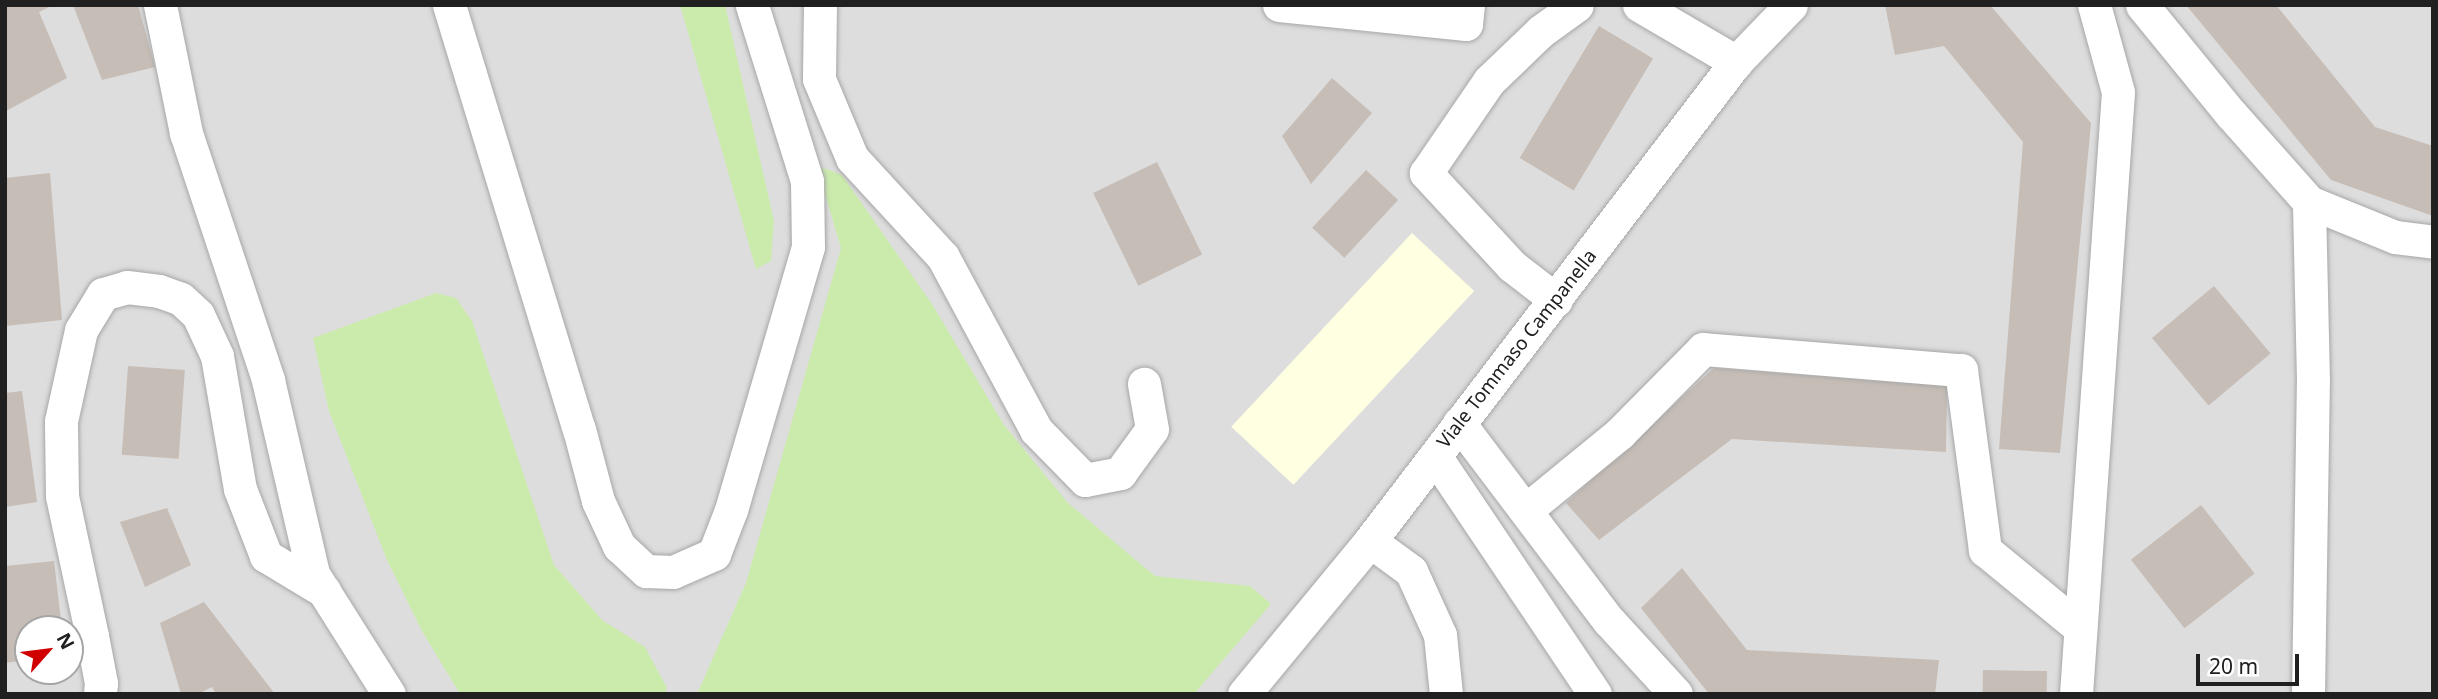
<!DOCTYPE html>
<style>
body{margin:0}
#map{position:relative;width:2438px;height:699px;overflow:hidden;background:#f1ede7;font-family:"Noto Sans",sans-serif}
div>[style]{position:absolute}
.residential>*{inset:0;background:#dedddd}
.education>*{inset:0;background:#ffffe1;transform-origin:0 0}
.grass>*{inset:0;background:#cbebad}
.building>*{inset:0;background:#c6bdb6;transform-origin:0 0}
.roads{filter:drop-shadow(0 0 2px #a7a7a7) drop-shadow(0 0 2px #a7a7a7)}
.minor>*{height:33px;margin:-16.5px;padding:0 16.5px;transform-origin:16.5px;border-radius:16.5px;background:#fff}
span{translate:-50% -50%;white-space:nowrap;text-align:center;line-height:1.15;-webkit-text-stroke:7px #fff;paint-order:stroke}
.street-label{font-size:19px;color:#202020}
.frame{position:absolute;inset:0;border:7px solid #202020;pointer-events:none}
.north{position:absolute;left:14px;top:615px;width:70px;height:70px;box-sizing:border-box;background:#fff;border:2px solid #a6a6a6;border-radius:50%;rotate:62deg;font-size:19px;font-weight:700;line-height:28px;text-align:center;color:#202020}
.north::after{content:'';display:block;margin:auto;width:24px;height:32px;background:#d00000;clip-path:polygon(50% 0,100% 100%,50% 72%,0 100%)}
.scale{position:absolute;left:2196px;top:654px;width:103px;height:32px;box-sizing:border-box;border:4px solid #202020;border-top:0;padding-left:9px;font-size:21px;line-height:24px;white-space:nowrap;color:#202020;-webkit-text-stroke:5px #fff;paint-order:stroke}
</style>
<div id="map">
<div class="residential">
<i style="clip-path:polygon(evenodd,5px 5px,2433px 5px,2433px 694px,5px 694px,5px 5px,28px 629px,70px 629px,70px 671px,28px 671px,28px 629px)"></i>
</div>
<div class="education">
<i style="left:1412px;top:233px;width:85px;height:265px;rotate:43deg"></i>
</div>
<div class="grass">
<i style="clip-path:polygon(680px 5px,725px 5px,774px 221px,771px 261px,756px 269px)"></i>
<i style="clip-path:polygon(816px 165px,842px 175px,932px 304px,1004px 425px,1068px 503px,1155px 576px,1250px 586px,1271px 604px,1194px 694px,697px 694px,746px 583px,841px 248px)"></i>
<i style="clip-path:polygon(436px 293px,456px 298px,472px 321px,554px 565px,602px 620px,645px 647px,667px 688px,665px 694px,460px 694px,422px 631px,387px 560px,329px 411px,313px 338px)"></i>
</div>
<div class="building">
<i style="clip-path:polygon(5px 5px,53px 5px,39px 12px,67px 78px,6px 111px)"></i>
<i style="clip-path:polygon(73px 5px,138px 5px,155px 67px,102px 80px)"></i>
<i style="clip-path:polygon(1885px 5px,1990px 5px,2091px 123px,2060px 453px,1999px 449px,2023px 142px,1944px 46px,1895px 55px)"></i>
<i style="clip-path:polygon(2186px 5px,2276px 5px,2375px 127px,2433px 146px,2433px 216px,2331px 180px)"></i>
<i style="left:1599px;top:26px;width:63px;height:154px;rotate:31deg"></i>
<i style="clip-path:polygon(1332px 78px,1372px 113px,1311px 184px,1282px 136px)"></i>
<i style="left:1157px;top:162px;width:103px;height:71px;rotate:64deg"></i>
<i style="left:1366px;top:170px;width:44px;height:79px;rotate:43deg"></i>
<i style="clip-path:polygon(50px 173px,62px 320px,5px 326px,5px 178px)"></i>
<i style="left:2214px;top:286px;width:88px;height:81px;rotate:50deg"></i>
<i style="left:128px;top:366px;width:57px;height:89px;rotate:4deg"></i>
<i style="clip-path:polygon(1714px 368px,1947px 386px,1946px 452px,1732px 439px,1599px 540px,1566px 503px)"></i>
<i style="clip-path:polygon(22px 391px,37px 502px,5px 507px,5px 393px)"></i>
<i style="left:2201px;top:505px;width:87px;height:89px;rotate:52deg"></i>
<i style="clip-path:polygon(167px 508px,191px 565px,145px 587px,120px 522px)"></i>
<i style="clip-path:polygon(54px 561px,62px 629px,28px 629px,28px 660px,5px 663px,5px 566px)"></i>
<i style="clip-path:polygon(1682px 568px,1747px 650px,1939px 660px,1935px 694px,1709px 694px,1641px 608px)"></i>
<i style="clip-path:polygon(204px 602px,275px 694px,216px 694px,212px 687px,198px 694px,181px 694px,160px 623px)"></i>
<i style="left:1983px;top:670px;width:64px;height:24px;rotate:1deg"></i>
</div>
<div class="roads">
<div class="minor">
<i style="left:160px;top:5px;width:131px;rotate:78.5deg"></i>
<i style="left:186px;top:133px;width:260px;rotate:71.6deg"></i>
<i style="left:268px;top:380px;width:199px;rotate:76.9deg"></i>
<i style="left:313px;top:574px;width:142px;rotate:57.7deg"></i>
<i style="left:449px;top:5px;width:443px;rotate:73deg"></i>
<i style="left:579px;top:429px;width:74px;rotate:75.2deg"></i>
<i style="left:598px;top:501px;width:50px;rotate:65deg"></i>
<i style="left:619px;top:546px;width:37px;rotate:43deg"></i>
<i style="left:646px;top:571px;width:27px;rotate:2deg"></i>
<i style="left:673px;top:572px;width:45px;rotate:-23.7deg"></i>
<i style="left:714px;top:554px;width:47px;rotate:-68.9deg"></i>
<i style="left:731px;top:510px;width:274px;rotate:-73.7deg"></i>
<i style="left:808px;top:247px;width:66px;rotate:-90.9deg"></i>
<i style="left:807px;top:181px;width:184px;rotate:-107.4deg"></i>
<i style="left:820px;top:5px;width:74px;rotate:90.8deg"></i>
<i style="left:819px;top:79px;width:86px;rotate:67.3deg"></i>
<i style="left:852px;top:158px;width:134px;rotate:47.4deg"></i>
<i style="left:943px;top:257px;width:196px;rotate:61.7deg"></i>
<i style="left:1036px;top:430px;width:70px;rotate:45.6deg"></i>
<i style="left:1085px;top:480px;width:36px;rotate:-11deg"></i>
<i style="left:1120px;top:473px;width:54px;rotate:-54deg"></i>
<i style="left:1152px;top:429px;width:46px;rotate:-100.1deg"></i>
<i style="left:1279px;top:5px;width:188px;rotate:5.8deg"></i>
<i style="left:1466px;top:24px;width:19px;rotate:-84deg"></i>
<i style="left:1639px;top:5px;width:113px;rotate:30.4deg"></i>
<i style="left:2142px;top:5px;width:141px;rotate:50.8deg"></i>
<i style="left:2231px;top:114px;width:118px;rotate:48.4deg"></i>
<i style="left:2309px;top:202px;width:93px;rotate:22.1deg"></i>
<i style="left:2395px;top:237px;width:38px;rotate:7deg"></i>
<i style="left:1556px;top:300px;width:56px;rotate:-142.3deg"></i>
<i style="left:1512px;top:266px;width:127px;rotate:-132.8deg"></i>
<i style="left:1426px;top:173px;width:112px;rotate:-55.6deg"></i>
<i style="left:1489px;top:81px;width:72px;rotate:-43.9deg"></i>
<i style="left:1541px;top:31px;width:44px;rotate:-35.8deg"></i>
<i style="left:1459px;top:423px;width:248px;rotate:52.9deg"></i>
<i style="left:1609px;top:621px;width:99px;rotate:47.5deg"></i>
<i style="left:1435px;top:456px;width:287px;rotate:56.1deg"></i>
<i style="left:1526px;top:510px;width:122px;rotate:-39.3deg"></i>
<i style="left:1620px;top:433px;width:118px;rotate:-45.3deg"></i>
<i style="left:1703px;top:349px;width:259px;rotate:4.7deg"></i>
<i style="left:1961px;top:370px;width:182px;rotate:82.4deg"></i>
<i style="left:1985px;top:550px;width:123px;rotate:39.4deg"></i>
<i style="left:1370px;top:541px;width:51px;rotate:36.2deg"></i>
<i style="left:1411px;top:571px;width:70px;rotate:65.6deg"></i>
<i style="left:1440px;top:635px;width:59px;rotate:84.2deg"></i>
<i style="left:100px;top:694px;width:11px;rotate:-85deg"></i>
<i style="left:101px;top:683px;width:48px;rotate:-100.8deg"></i>
<i style="left:92px;top:636px;width:143px;rotate:-102.1deg"></i>
<i style="left:62px;top:496px;width:75px;rotate:-90.8deg"></i>
<i style="left:61px;top:421px;width:93px;rotate:-77.6deg"></i>
<i style="left:81px;top:330px;width:42px;rotate:-58.6deg"></i>
<i style="left:103px;top:294px;width:25px;rotate:-16deg"></i>
<i style="left:127px;top:287px;width:32px;rotate:7deg"></i>
<i style="left:159px;top:291px;width:23px;rotate:20deg"></i>
<i style="left:181px;top:299px;width:23px;rotate:43deg"></i>
<i style="left:198px;top:315px;width:45px;rotate:65.1deg"></i>
<i style="left:217px;top:356px;width:135px;rotate:80.2deg"></i>
<i style="left:240px;top:489px;width:72px;rotate:68.8deg"></i>
<i style="left:266px;top:556px;width:68px;rotate:31.1deg"></i>
<i style="left:1244px;top:694px;width:198px;rotate:-50.5deg"></i>
<i style="left:1370px;top:541px;width:603px;rotate:-52.62deg"></i>
<i style="left:1736px;top:62px;width:79px;rotate:-46deg"></i>
<i style="left:2076px;top:694px;width:603px;rotate:-86.01deg"></i>
<i style="left:2118px;top:92px;width:90px;rotate:-105.4deg"></i>
<i style="left:2308px;top:694px;width:313px;rotate:-89.1deg"></i>
<i style="left:2313px;top:381px;width:179px;rotate:-91.3deg"></i>
</div>
</div>
<div class="street-label">
<span style="left:1517px;top:349px;rotate:-52deg">Viale Tommaso Campanella</span>
</div>
<div class="frame"></div>
<div class="north">N</div>
<div class="scale">20 m</div>
</div>
